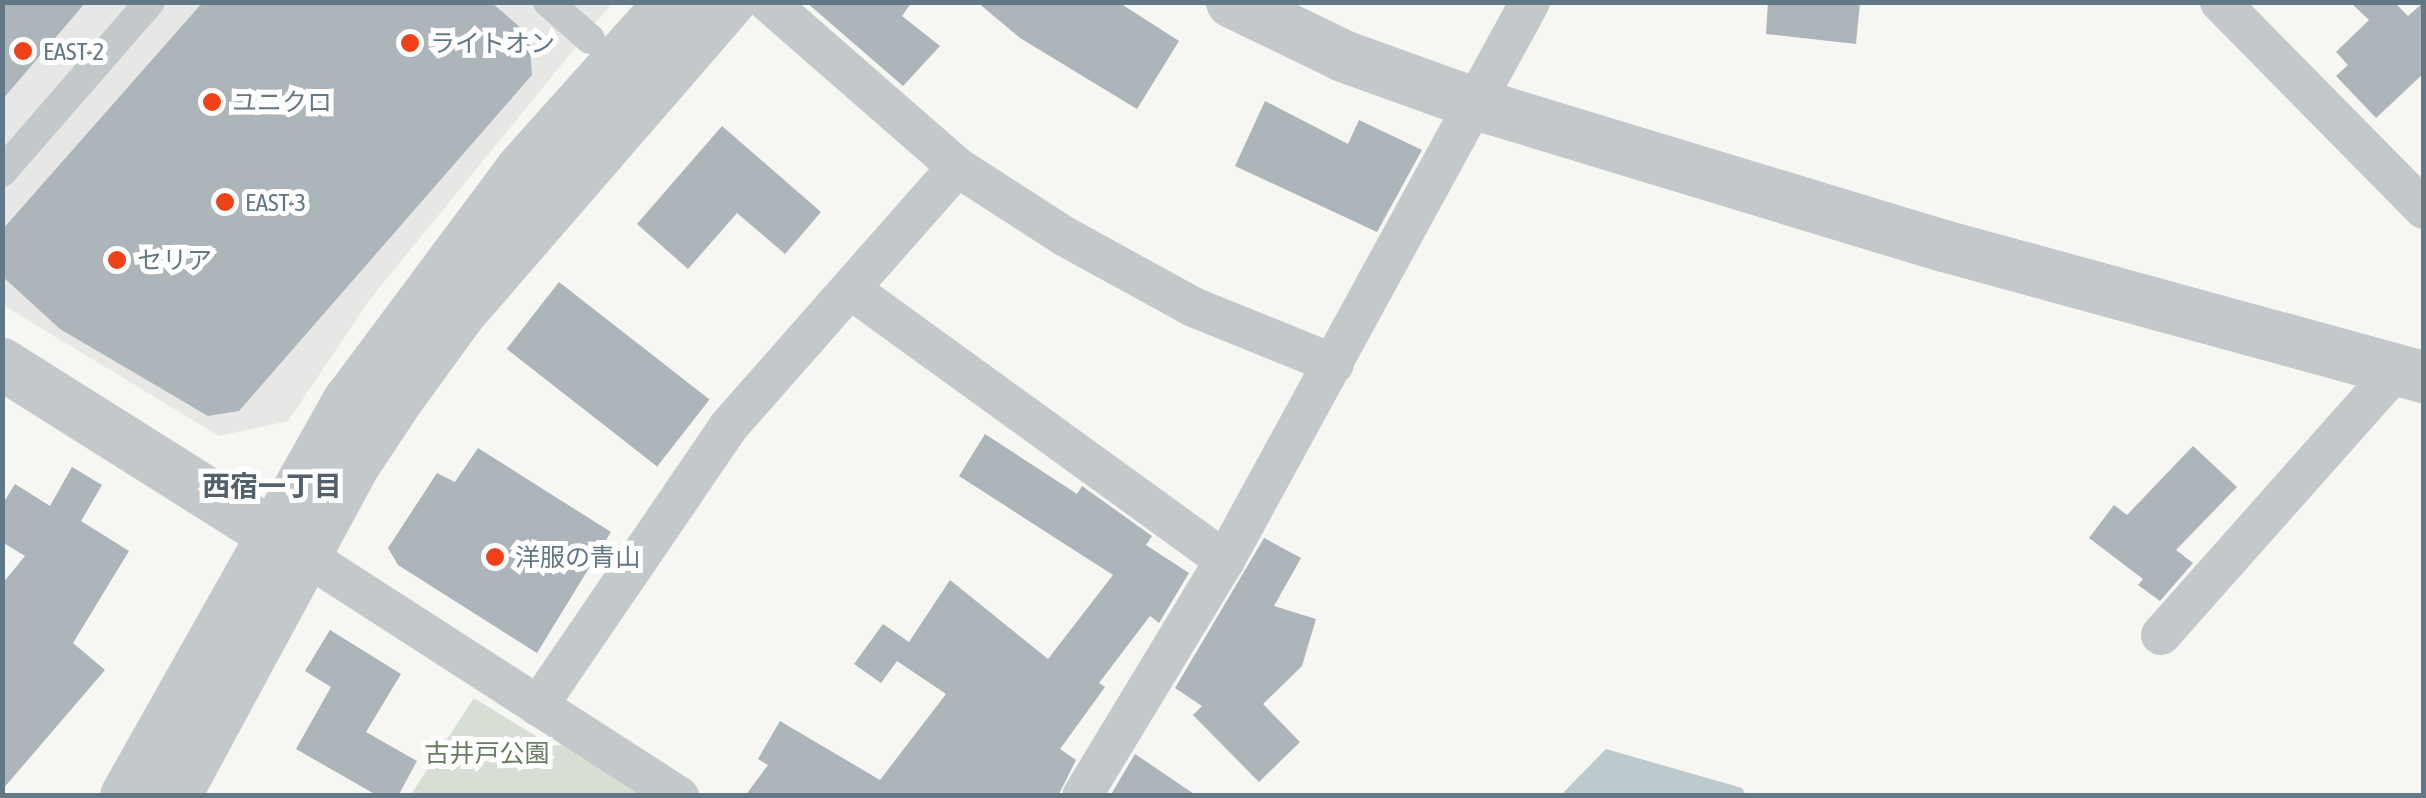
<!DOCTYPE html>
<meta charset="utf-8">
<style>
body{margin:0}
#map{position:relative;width:2426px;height:798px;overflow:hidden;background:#f6f6f2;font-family:"Asap Condensed","Noto Sans JP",sans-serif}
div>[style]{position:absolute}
.built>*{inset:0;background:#e7e8e6}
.green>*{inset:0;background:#d7ded3}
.water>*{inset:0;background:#bcc9cd}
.building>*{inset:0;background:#acb5ba;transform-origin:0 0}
.pedestrian>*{height:30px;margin:-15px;padding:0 15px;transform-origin:15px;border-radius:15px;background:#c3c8cb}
.minor>*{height:40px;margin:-20px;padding:0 20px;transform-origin:20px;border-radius:20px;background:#c3c8cb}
.tertiary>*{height:52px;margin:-26px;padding:0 26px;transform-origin:26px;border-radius:26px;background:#c3c8cb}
.dots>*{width:28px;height:28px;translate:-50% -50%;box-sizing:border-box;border:5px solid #fff;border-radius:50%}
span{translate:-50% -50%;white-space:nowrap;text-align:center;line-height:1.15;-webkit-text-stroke:10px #fff;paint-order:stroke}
.poi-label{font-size:25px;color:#637886}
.left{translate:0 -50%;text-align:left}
.park-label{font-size:25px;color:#697c62}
.neighbourhood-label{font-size:28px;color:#51606a;font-weight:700}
.frame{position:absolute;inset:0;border:5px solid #637886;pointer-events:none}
</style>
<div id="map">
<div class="built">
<i style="clip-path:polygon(2px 3px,612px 3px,371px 298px,288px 421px,219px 436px,3px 305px)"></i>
</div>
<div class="green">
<i style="clip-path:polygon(474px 698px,552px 746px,568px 744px,647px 796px,410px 796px)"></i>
</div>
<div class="water">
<i style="clip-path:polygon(1606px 749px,1742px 788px,1746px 795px,1561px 795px)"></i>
</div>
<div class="building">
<i style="clip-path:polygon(2px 2px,86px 2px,2px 100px)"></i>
<i style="clip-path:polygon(203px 2px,491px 2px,529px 35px,532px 75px,239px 411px,208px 416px,60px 329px,2px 276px,2px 230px)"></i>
<i style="clip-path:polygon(806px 2px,912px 2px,902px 16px,940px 46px,903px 86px)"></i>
<i style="clip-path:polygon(977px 2px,1118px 2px,1179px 41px,1137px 109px,1020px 38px)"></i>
<i style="clip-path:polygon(1768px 2px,1860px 2px,1856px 44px,1766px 34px)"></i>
<i style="clip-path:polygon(2350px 2px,2394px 2px,2408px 16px,2424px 2px,2424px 73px,2376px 118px,2336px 76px,2348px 65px,2336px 52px,2369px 20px)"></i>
<i style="clip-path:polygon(1265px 101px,1348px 144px,1359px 120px,1422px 150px,1377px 232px,1235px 166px)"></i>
<i style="clip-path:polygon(722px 126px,821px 212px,785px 254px,737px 213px,688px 269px,637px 224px)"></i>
<i style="left:559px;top:282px;width:191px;height:85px;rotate:38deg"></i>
<i style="clip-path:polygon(985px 434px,1077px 494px,1082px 486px,1152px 536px,1146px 545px,1189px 573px,1159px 623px,1150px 616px,1099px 683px,1105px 687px,1060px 749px,1076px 760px,1058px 796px,745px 796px,768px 765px,758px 759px,780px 721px,880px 780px,946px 694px,897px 661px,881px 683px,854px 664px,883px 624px,909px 642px,950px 580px,1048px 659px,1113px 575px,959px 476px)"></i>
<i style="clip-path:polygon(2193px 446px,2237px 487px,2176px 550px,2193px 563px,2160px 601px,2138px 585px,2143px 579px,2089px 538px,2114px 505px,2127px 515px)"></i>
<i style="clip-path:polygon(478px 448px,611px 532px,537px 653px,398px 565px,388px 548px,437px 473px,455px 482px)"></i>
<i style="clip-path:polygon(72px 467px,102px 485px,81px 521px,129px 551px,73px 643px,105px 670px,2px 790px,2px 584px,25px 556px,2px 542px,2px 505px,15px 484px,50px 506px)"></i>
<i style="clip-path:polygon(1264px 538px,1301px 558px,1274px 606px,1316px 619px,1302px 666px,1263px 704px,1300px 742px,1259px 782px,1193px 715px,1202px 706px,1175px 688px)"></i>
<i style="clip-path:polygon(330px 630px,401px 674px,366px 732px,417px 761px,398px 796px,378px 796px,296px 749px,331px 687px,305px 671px)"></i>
<i style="clip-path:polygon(1135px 754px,1197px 796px,1110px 796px)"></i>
</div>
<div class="pedestrian">
<i style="left:548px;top:2px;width:56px;rotate:41.4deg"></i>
<i style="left:2px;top:172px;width:225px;rotate:-49deg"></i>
</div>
<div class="minor">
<i style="left:768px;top:2px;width:251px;rotate:41.1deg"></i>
<i style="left:957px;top:167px;width:127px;rotate:32.8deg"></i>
<i style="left:1064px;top:236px;width:147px;rotate:28.8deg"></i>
<i style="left:1193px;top:307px;width:152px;rotate:22deg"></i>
<i style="left:2220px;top:2px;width:291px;rotate:45.4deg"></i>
<i style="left:850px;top:289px;width:463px;rotate:35.9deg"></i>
<i style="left:306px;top:556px;width:444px;rotate:32.8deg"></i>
<i style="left:2161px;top:635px;width:353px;rotate:-48.4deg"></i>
<i style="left:538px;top:706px;width:338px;rotate:-55.7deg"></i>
<i style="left:728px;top:427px;width:346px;rotate:-48.6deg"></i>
<i style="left:1082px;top:796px;width:276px;rotate:-58.8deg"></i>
<i style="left:1225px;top:560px;width:636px;rotate:-61.34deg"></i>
</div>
<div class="tertiary">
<i style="left:1232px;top:2px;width:123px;rotate:25.9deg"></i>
<i style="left:1343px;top:56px;width:141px;rotate:19.8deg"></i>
<i style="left:1476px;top:104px;width:489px;rotate:16.9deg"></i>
<i style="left:1944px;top:246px;width:498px;rotate:15.3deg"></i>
<i style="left:2px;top:364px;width:353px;rotate:32.2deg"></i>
<i style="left:126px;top:796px;width:454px;rotate:-60.6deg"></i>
<i style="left:349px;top:401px;width:288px;rotate:-53.3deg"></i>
<i style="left:521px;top:170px;width:225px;rotate:-48.2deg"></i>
<i style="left:175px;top:796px;width:373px;rotate:-61.6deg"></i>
<i style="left:352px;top:468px;width:82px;rotate:-56.5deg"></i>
<i style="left:397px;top:400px;width:109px;rotate:-54deg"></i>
<i style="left:461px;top:312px;width:410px;rotate:-49.1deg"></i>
</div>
<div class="dots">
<i style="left:410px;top:43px;background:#f04118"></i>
<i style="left:23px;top:51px;background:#f04118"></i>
<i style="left:212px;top:102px;background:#f04118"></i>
<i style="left:225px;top:202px;background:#f04118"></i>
<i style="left:117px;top:260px;background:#f04118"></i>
<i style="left:495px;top:557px;background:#f04118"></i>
</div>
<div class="poi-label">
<span class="left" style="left:430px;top:43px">ライトオン</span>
<span class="left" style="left:43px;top:51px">EAST-2</span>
<span class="left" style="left:232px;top:102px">ユニクロ</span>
<span class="left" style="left:245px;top:202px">EAST-3</span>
<span class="left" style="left:137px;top:260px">セリア</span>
<span class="left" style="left:515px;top:557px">洋服の青山</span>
</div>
<div class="park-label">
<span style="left:487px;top:753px">古井戸公園</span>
</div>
<div class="neighbourhood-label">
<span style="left:272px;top:486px">西宿一丁目</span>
</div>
<div class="frame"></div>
</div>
